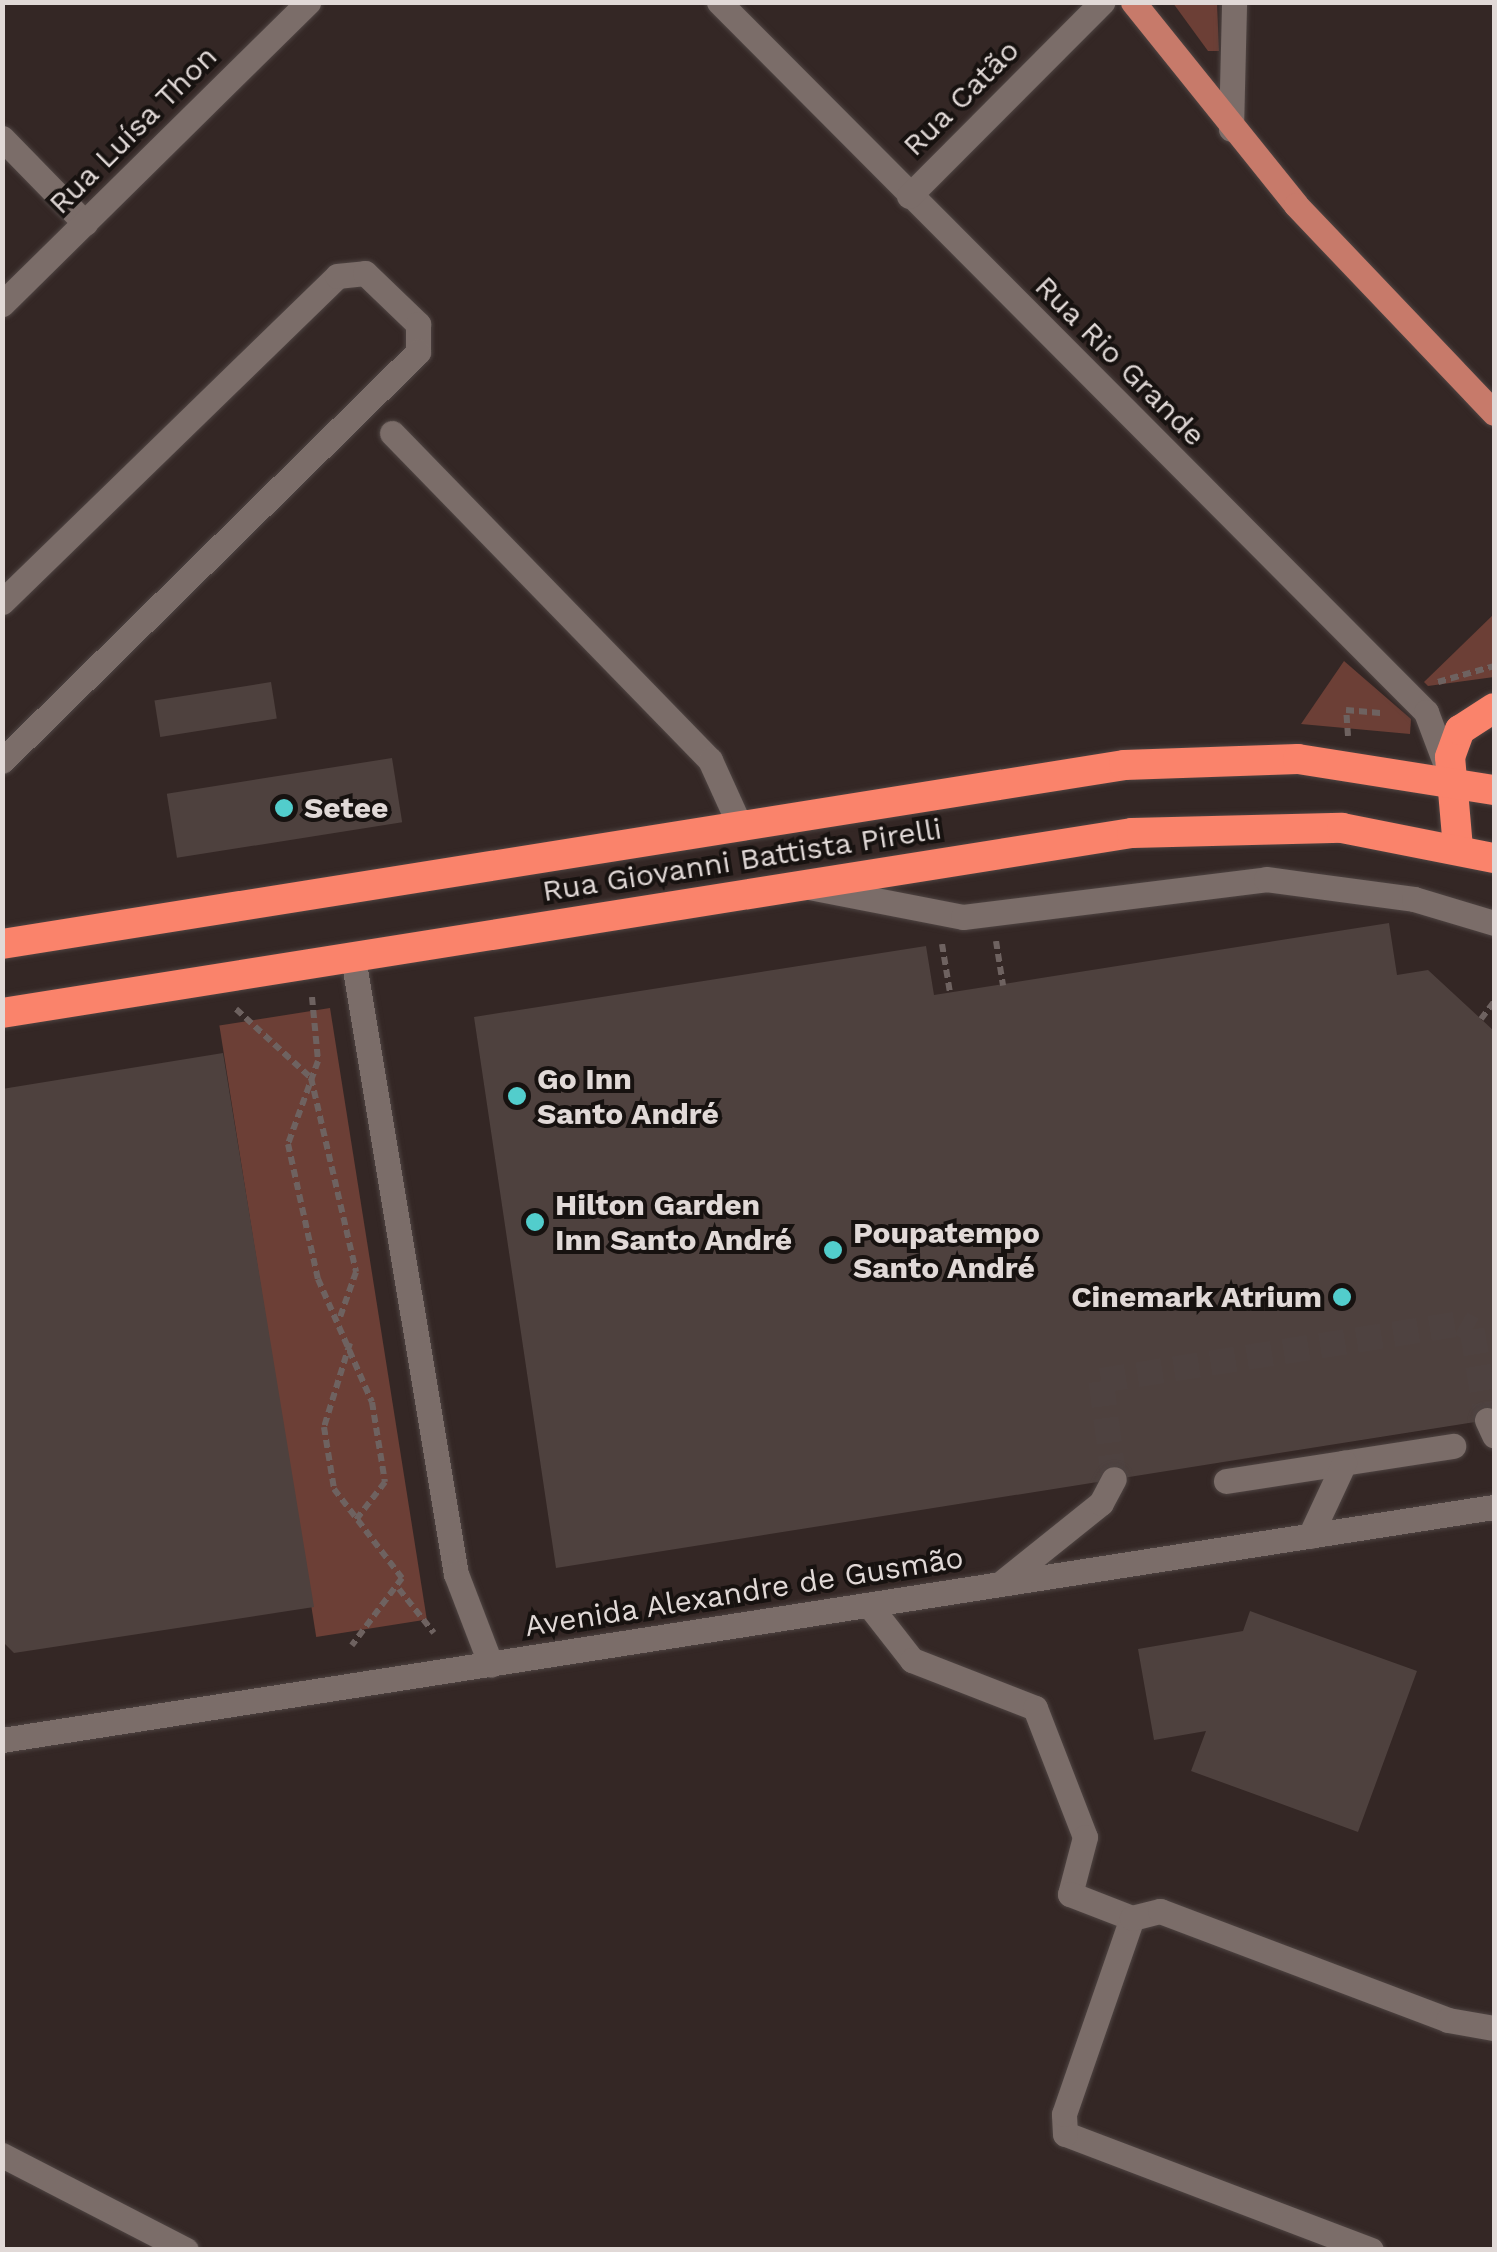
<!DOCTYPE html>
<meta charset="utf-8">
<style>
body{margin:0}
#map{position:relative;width:1497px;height:2252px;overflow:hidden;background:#342725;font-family:"Work Sans",sans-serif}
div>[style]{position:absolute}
.green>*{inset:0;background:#6c3f36;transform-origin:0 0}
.building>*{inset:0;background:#4e413e;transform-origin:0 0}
.minor-tunnel>*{height:25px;margin-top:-12.5px;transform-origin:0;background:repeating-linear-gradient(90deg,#4e4240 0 25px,transparent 0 37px)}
.path>*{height:6px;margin-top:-3px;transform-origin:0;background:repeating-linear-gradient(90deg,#6e6260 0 8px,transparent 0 13px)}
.roads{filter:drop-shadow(0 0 2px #4e4442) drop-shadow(0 0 2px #4e4442)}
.minor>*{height:25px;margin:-12.5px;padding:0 12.5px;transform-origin:12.5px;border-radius:12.5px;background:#7b6d69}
.major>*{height:25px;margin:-12.5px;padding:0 12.5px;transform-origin:12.5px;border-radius:12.5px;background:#c77a6a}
.highway>*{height:30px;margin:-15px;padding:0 15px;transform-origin:15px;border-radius:15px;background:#fa836b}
.dots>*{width:28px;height:28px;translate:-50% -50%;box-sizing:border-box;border:5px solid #171210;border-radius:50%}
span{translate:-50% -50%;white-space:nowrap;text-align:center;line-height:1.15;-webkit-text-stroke:8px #171210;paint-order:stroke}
.street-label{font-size:30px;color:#e1d9d7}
.poi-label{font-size:30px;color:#e1d9d7;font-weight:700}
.left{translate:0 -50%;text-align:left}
.right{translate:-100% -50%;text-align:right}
.frame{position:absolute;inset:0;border:5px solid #e1d9d7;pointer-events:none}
</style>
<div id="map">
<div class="green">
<i style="clip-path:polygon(1173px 3px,1217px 3px,1219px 51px,1208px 51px)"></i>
<i style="clip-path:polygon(1494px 614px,1494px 677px,1428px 686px,1424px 682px)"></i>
<i style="clip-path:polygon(1344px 661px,1411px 719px,1410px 734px,1301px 724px)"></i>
<i style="left:330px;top:1008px;width:619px;height:112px;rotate:81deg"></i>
</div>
<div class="building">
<i style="left:271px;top:682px;width:37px;height:118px;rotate:81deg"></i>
<i style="left:392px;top:758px;width:65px;height:228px;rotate:81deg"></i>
<i style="clip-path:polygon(1389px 923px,1397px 975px,1428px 970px,1494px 1031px,1494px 1419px,556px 1568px,474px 1017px,926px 946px,934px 995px)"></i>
<i style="clip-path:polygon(223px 1053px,314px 1607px,14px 1653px,2px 1641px,2px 1089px)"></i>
<i style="clip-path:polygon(1250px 1611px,1417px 1671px,1358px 1832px,1191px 1771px,1206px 1731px,1154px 1740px,1138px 1649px,1243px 1631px)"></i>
</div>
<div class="minor-tunnel">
<i style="left:1114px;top:1479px;width:100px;rotate:-97.5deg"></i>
<i style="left:1101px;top:1380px;width:364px;rotate:-9deg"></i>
<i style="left:1461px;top:1323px;width:13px;rotate:29deg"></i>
<i style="left:1472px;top:1329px;width:92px;rotate:80.6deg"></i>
</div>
<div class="path">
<i style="left:1438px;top:682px;width:58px;rotate:-15.9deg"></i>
<i style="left:1348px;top:736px;width:26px;rotate:-94deg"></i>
<i style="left:1346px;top:710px;width:37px;rotate:5deg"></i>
<i style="left:996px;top:941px;width:45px;rotate:81deg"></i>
<i style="left:942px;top:944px;width:50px;rotate:80.7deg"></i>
<i style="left:312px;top:997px;width:64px;rotate:84.6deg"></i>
<i style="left:318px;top:1061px;width:88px;rotate:109.9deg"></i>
<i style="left:288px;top:1144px;width:138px;rotate:77.5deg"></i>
<i style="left:318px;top:1279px;width:134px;rotate:66.3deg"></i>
<i style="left:372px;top:1402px;width:81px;rotate:80.8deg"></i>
<i style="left:385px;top:1482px;width:49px;rotate:127.6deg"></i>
<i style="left:236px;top:1009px;width:102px;rotate:42.6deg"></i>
<i style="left:311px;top:1078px;width:199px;rotate:76.9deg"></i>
<i style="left:356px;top:1272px;width:51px;rotate:109.5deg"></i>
<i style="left:1481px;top:1019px;width:21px;rotate:-53deg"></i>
<i style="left:350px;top:1343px;width:88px;rotate:107.2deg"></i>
<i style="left:324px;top:1427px;width:63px;rotate:80.8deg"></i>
<i style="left:334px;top:1489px;width:112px;rotate:52.6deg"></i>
<i style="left:402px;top:1578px;width:84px;rotate:126.7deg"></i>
<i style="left:399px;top:1589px;width:56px;rotate:51.5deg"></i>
</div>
<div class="roads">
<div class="minor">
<i style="left:719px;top:2px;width:1002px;rotate:45.12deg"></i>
<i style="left:1426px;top:712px;width:68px;rotate:69.4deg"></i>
<i style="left:1231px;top:129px;width:127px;rotate:-88.6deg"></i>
<i style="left:2px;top:138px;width:119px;rotate:45.7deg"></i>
<i style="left:909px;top:196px;width:274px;rotate:-45.1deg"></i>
<i style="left:2px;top:304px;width:430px;rotate:-44.6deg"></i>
<i style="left:392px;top:433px;width:456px;rotate:45.8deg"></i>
<i style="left:710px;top:760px;width:72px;rotate:65.6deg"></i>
<i style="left:2px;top:602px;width:467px;rotate:-44.2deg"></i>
<i style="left:337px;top:276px;width:28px;rotate:-6deg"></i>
<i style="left:365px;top:273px;width:74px;rotate:43.9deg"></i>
<i style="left:418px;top:324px;width:28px;rotate:90deg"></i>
<i style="left:418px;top:352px;width:583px;rotate:135.49deg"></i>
<i style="left:809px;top:887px;width:157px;rotate:11deg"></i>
<i style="left:963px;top:917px;width:305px;rotate:-7.1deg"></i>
<i style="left:1266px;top:879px;width:149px;rotate:7.7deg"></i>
<i style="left:1414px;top:899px;width:84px;rotate:16.7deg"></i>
<i style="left:353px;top:958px;width:625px;rotate:80.51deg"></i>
<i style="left:456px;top:1574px;width:97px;rotate:69deg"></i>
<i style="left:1487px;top:1420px;width:17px;rotate:65deg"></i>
<i style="left:1226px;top:1481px;width:230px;rotate:-8.8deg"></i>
<i style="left:1310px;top:1536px;width:81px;rotate:-65deg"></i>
<i style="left:1000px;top:1584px;width:129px;rotate:-38.7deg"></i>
<i style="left:1101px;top:1503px;width:27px;rotate:-62deg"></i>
<i style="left:869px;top:1605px;width:70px;rotate:52deg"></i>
<i style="left:912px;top:1660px;width:132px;rotate:21.3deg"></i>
<i style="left:1035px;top:1708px;width:138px;rotate:68.8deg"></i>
<i style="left:1085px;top:1837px;width:59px;rotate:104.7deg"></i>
<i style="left:1070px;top:1894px;width:66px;rotate:21.2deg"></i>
<i style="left:2px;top:1740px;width:1510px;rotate:-8.88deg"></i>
<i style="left:2px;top:2155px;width:207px;rotate:27.3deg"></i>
<i style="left:1371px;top:2250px;width:327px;rotate:-159.2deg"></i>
<i style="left:1065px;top:2134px;width:20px;rotate:-93deg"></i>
<i style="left:1064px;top:2114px;width:207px;rotate:-70.9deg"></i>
<i style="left:1132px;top:1918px;width:29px;rotate:-14deg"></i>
<i style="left:1160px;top:1911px;width:308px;rotate:20.7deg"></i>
<i style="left:1448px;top:2020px;width:47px;rotate:9.9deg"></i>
</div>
<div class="major">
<i style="left:1133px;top:2px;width:260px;rotate:51.2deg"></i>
<i style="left:1296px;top:205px;width:287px;rotate:46.4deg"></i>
</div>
<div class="highway">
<i style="left:1458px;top:848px;width:91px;rotate:-95deg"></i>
<i style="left:1450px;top:757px;width:29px;rotate:-70deg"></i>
<i style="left:1460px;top:730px;width:40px;rotate:-32.9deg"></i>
<i style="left:2px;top:944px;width:1136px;rotate:-9.06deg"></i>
<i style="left:1124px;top:765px;width:174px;rotate:-2deg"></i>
<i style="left:1298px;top:759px;width:198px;rotate:9deg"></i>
<i style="left:2px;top:1013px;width:1144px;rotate:-9.05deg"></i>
<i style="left:1132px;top:833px;width:210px;rotate:-1.4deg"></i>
<i style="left:1342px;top:828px;width:155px;rotate:11.2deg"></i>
</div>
</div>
<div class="dots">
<i style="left:284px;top:808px;background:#52cdcc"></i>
<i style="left:517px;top:1096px;background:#52cdcc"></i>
<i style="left:535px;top:1222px;background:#52cdcc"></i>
<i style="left:833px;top:1250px;background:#52cdcc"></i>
<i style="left:1342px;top:1297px;background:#52cdcc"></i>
</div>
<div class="street-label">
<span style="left:961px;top:98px;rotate:-45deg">Rua Catão</span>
<span style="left:133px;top:130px;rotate:-45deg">Rua Luísa Thon</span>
<span style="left:1120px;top:361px;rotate:45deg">Rua Rio Grande</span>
<span style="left:742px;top:860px;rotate:-9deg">Rua Giovanni Battista Pirelli</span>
<span style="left:744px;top:1592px;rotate:-9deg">Avenida Alexandre de Gusmão</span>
</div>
<div class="poi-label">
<span class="left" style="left:304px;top:808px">Setee</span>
<span class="left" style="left:537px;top:1096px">Go Inn<br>Santo André</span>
<span class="left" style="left:555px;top:1222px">Hilton Garden<br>Inn Santo André</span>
<span class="left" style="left:853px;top:1250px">Poupatempo<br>Santo André</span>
<span class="right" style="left:1322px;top:1297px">Cinemark Atrium</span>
</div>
<div class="frame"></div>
</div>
